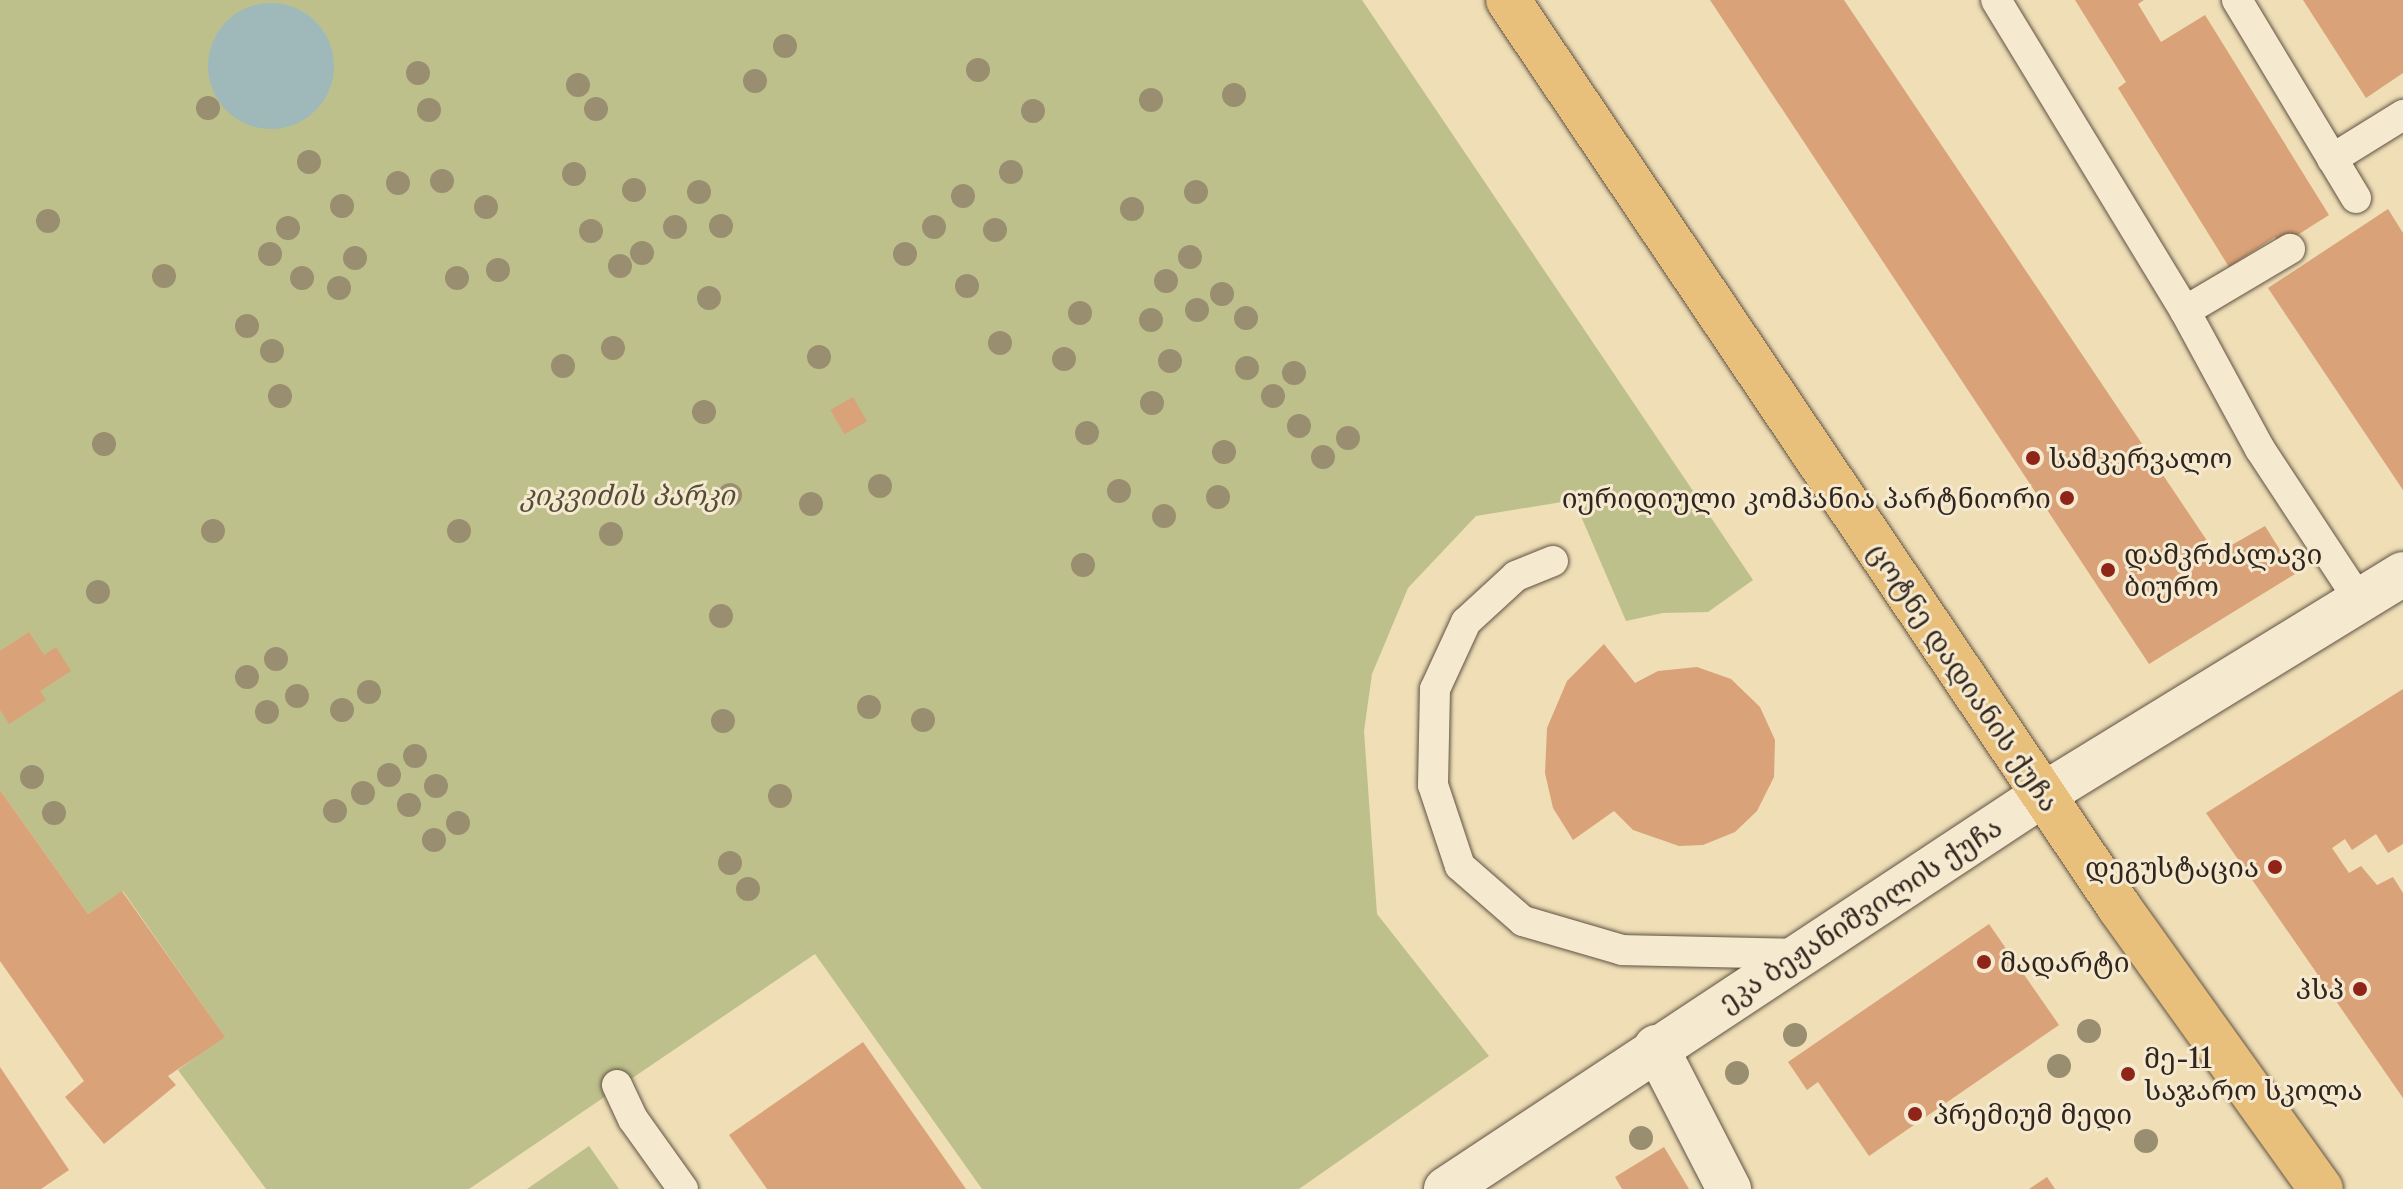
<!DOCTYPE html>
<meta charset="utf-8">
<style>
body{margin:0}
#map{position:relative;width:2403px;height:1189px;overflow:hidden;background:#efdeb6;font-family:"Libre Caslon Text","Noto Serif Georgian",serif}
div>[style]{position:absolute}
.green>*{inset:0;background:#bdc08b}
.water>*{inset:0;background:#9fb9ba}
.round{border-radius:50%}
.building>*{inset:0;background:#daa278;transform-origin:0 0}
.roads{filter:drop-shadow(0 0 2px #605344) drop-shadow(0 0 2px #605344)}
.lane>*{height:30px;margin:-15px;padding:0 15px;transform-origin:15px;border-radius:15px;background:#f5ead0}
.street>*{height:44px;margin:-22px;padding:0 22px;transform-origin:22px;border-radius:22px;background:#f5ead0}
.secondary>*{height:44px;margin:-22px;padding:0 22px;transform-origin:22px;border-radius:22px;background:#f5ead0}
.primary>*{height:44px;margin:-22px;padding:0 22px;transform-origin:22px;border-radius:22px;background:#e8bf7b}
.trees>*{width:24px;height:24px;margin:-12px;border-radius:50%;background:#9a8e71}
.dots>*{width:22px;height:22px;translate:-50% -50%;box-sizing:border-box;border:4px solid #f5ead0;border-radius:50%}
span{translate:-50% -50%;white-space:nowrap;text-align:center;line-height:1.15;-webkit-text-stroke:6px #f5ead0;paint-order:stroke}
.poi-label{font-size:28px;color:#31251e}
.left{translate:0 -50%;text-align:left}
.right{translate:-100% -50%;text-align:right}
.park-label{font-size:28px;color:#544c39;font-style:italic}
.street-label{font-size:28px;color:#31251e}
</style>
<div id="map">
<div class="green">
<i style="clip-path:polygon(0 0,1362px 0,1753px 580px,1708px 612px,1663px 613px,1626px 621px,1574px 500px,1476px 516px,1408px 588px,1372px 674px,1364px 731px,1377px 914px,1489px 1056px,1299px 1189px,982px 1189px,815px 954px,469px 1189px,266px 1189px,178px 1070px,224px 1036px,123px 891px,88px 914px,0 790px)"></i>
<i style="clip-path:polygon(589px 1146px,619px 1189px,527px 1189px)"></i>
</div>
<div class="water">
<i class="round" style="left:208px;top:3px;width:126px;height:126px"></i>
</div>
<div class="building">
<i style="clip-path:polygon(1710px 0,1844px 0,2216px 554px,2265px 526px,2295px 574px,2149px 664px)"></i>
<i style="clip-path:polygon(2075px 0,2144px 0,2138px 4px,2161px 42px,2205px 15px,2329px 215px,2280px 246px,2275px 237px,2229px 267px,2118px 88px,2126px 82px)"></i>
<i style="clip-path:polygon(2303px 0,2403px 0,2403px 73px,2366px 98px)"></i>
<i style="clip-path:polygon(2388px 209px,2403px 233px,2403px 490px,2268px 288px)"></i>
<i style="left:853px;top:397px;width:28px;height:26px;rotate:60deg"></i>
<i style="clip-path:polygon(29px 632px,44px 655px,56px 647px,71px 671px,40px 691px,46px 700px,9px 724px,0 710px,0 651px)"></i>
<i style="clip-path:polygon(1604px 644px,1635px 683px,1658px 671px,1697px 667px,1731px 679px,1760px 707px,1775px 740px,1774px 777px,1757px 811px,1735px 832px,1703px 845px,1679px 846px,1633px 830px,1614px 811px,1573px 840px,1553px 808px,1545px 773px,1547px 728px,1567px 681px)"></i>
<i style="clip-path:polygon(2403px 689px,2403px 844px,2388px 853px,2376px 834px,2352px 850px,2345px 839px,2332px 848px,2349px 873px,2361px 866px,2377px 885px,2393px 877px,2403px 893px,2403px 1098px,2206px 813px)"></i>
<i style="clip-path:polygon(0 790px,88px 914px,122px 891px,225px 1037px,168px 1076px,176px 1085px,104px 1144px,65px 1097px,84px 1081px,0 961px)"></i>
<i style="clip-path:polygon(1989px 924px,2059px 1025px,1869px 1156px,1818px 1082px,1807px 1090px,1788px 1062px)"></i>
<i style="clip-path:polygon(863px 1042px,966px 1189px,767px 1189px,729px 1135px)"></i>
<i style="clip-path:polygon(0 1067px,69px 1170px,41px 1189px,0 1189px)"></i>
<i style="clip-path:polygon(1664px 1147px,1689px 1189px,1622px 1189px,1615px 1177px)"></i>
<i style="clip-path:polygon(2047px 1177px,2055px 1189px,2029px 1189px)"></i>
</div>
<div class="roads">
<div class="lane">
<i style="left:1996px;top:0;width:364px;rotate:58.7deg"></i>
<i style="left:2185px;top:311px;width:157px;rotate:61.5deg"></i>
<i style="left:2260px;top:449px;width:182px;rotate:56.7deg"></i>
<i style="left:2237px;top:0;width:231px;rotate:59deg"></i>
<i style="left:2332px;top:159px;width:84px;rotate:-31.8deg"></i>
<i style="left:2185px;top:311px;width:122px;rotate:-30.6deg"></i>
<i style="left:1553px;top:561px;width:40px;rotate:158deg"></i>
<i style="left:1516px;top:576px;width:68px;rotate:137.4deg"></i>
<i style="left:1466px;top:622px;width:74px;rotate:114.8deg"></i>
<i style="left:1435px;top:689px;width:96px;rotate:91.2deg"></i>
<i style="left:1433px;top:785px;width:85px;rotate:71.6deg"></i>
<i style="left:1460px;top:866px;width:84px;rotate:41.1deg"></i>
<i style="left:1523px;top:921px;width:103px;rotate:16.3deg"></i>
<i style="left:1622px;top:950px;width:177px;rotate:1.3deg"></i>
<i style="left:617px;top:1085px;width:38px;rotate:65deg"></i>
<i style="left:633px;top:1119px;width:86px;rotate:54.5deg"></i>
</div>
<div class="street">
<i style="left:1656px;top:1047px;width:160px;rotate:62.8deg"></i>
</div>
<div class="secondary">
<i style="left:1446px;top:1189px;width:717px;rotate:-33.45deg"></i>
<i style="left:2044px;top:794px;width:421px;rotate:-31.5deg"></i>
</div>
<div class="primary">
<i style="left:1508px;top:0;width:1094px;rotate:56.03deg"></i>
<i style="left:2119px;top:907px;width:347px;rotate:54.4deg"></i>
</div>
</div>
<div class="trees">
<i style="left:785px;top:46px"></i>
<i style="left:978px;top:70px"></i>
<i style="left:418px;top:73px"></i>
<i style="left:755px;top:81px"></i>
<i style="left:578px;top:85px"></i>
<i style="left:1234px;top:95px"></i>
<i style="left:1151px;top:100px"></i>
<i style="left:208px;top:108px"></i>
<i style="left:596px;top:109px"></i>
<i style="left:429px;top:110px"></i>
<i style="left:1033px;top:111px"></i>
<i style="left:309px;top:162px"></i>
<i style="left:1011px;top:172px"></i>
<i style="left:574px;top:174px"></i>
<i style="left:442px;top:181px"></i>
<i style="left:398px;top:183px"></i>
<i style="left:634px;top:190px"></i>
<i style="left:699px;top:192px"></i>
<i style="left:1196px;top:192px"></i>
<i style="left:963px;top:196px"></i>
<i style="left:342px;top:206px"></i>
<i style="left:486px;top:207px"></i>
<i style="left:1132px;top:209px"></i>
<i style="left:48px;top:221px"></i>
<i style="left:721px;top:226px"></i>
<i style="left:675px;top:227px"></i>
<i style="left:934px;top:227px"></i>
<i style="left:288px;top:228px"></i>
<i style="left:995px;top:230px"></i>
<i style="left:591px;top:231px"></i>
<i style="left:642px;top:253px"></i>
<i style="left:270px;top:254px"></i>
<i style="left:905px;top:254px"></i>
<i style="left:1190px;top:257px"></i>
<i style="left:355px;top:258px"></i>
<i style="left:620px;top:266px"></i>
<i style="left:498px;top:270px"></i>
<i style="left:164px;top:276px"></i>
<i style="left:302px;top:278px"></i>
<i style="left:457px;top:278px"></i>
<i style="left:1166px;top:281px"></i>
<i style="left:967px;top:286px"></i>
<i style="left:339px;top:288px"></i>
<i style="left:1222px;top:294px"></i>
<i style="left:709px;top:298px"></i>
<i style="left:1197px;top:310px"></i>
<i style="left:1080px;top:313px"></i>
<i style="left:1246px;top:318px"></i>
<i style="left:1151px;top:320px"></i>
<i style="left:247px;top:326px"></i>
<i style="left:1000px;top:343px"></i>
<i style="left:613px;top:348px"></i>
<i style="left:272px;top:351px"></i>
<i style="left:819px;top:357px"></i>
<i style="left:1064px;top:359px"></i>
<i style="left:1170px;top:361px"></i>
<i style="left:563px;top:366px"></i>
<i style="left:1247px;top:368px"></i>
<i style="left:1294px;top:373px"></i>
<i style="left:280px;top:396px"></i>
<i style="left:1273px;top:396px"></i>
<i style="left:1152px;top:403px"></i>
<i style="left:704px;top:412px"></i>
<i style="left:1299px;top:426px"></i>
<i style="left:1087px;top:433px"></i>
<i style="left:1348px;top:438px"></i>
<i style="left:104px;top:444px"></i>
<i style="left:1224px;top:452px"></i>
<i style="left:1323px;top:457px"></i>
<i style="left:880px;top:486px"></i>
<i style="left:1119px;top:491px"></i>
<i style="left:730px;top:495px"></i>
<i style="left:1218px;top:497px"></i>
<i style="left:811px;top:504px"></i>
<i style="left:1164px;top:516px"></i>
<i style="left:213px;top:531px"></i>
<i style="left:459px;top:531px"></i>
<i style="left:611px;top:534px"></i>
<i style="left:1083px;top:565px"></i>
<i style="left:98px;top:592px"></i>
<i style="left:721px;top:616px"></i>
<i style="left:276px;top:659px"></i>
<i style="left:247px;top:677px"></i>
<i style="left:369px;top:692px"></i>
<i style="left:297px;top:696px"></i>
<i style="left:869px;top:707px"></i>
<i style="left:342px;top:710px"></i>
<i style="left:267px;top:712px"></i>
<i style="left:923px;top:720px"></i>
<i style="left:723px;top:721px"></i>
<i style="left:415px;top:756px"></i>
<i style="left:389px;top:775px"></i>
<i style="left:32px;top:777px"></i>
<i style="left:436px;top:786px"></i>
<i style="left:363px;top:793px"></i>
<i style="left:780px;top:796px"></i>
<i style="left:409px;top:805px"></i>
<i style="left:335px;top:811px"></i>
<i style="left:54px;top:813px"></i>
<i style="left:458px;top:823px"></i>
<i style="left:434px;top:840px"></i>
<i style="left:730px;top:863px"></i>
<i style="left:748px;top:889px"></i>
<i style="left:2089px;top:1031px"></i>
<i style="left:1795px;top:1035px"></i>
<i style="left:2059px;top:1066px"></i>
<i style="left:1737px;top:1073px"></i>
<i style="left:1641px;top:1138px"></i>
<i style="left:2146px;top:1141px"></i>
</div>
<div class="dots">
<i style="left:2033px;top:458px;background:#8f2418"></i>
<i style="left:2067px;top:498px;background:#8f2418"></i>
<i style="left:2108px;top:570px;background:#8f2418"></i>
<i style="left:2275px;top:867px;background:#8f2418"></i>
<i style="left:1984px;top:962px;background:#8f2418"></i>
<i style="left:2360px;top:989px;background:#8f2418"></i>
<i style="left:2128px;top:1074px;background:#8f2418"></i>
<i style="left:1915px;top:1114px;background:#8f2418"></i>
</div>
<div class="poi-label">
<span class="left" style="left:2049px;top:458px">სამკერვალო</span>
<span class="right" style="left:2051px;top:498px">იურიდიული კომპანია პარტნიორი</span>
<span class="left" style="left:2124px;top:570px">დამკრძალავი<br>ბიურო</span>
<span class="right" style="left:2259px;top:867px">დეგუსტაცია</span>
<span class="left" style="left:2000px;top:962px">მადარტი</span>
<span class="right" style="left:2344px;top:989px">პსპ</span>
<span class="left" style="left:2144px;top:1074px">მე-11<br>საჯარო სკოლა</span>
<span class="left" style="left:1933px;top:1114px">პრემიუმ მედი</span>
</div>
<div class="park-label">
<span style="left:627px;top:495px">კიკვიძის პარკი</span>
</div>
<div class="street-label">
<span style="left:1964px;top:677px;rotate:56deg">ცოტნე დადიანის ქუჩა</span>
<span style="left:1860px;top:914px;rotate:-33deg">ეკა ბეჟანიშვილის ქუჩა</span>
</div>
</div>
